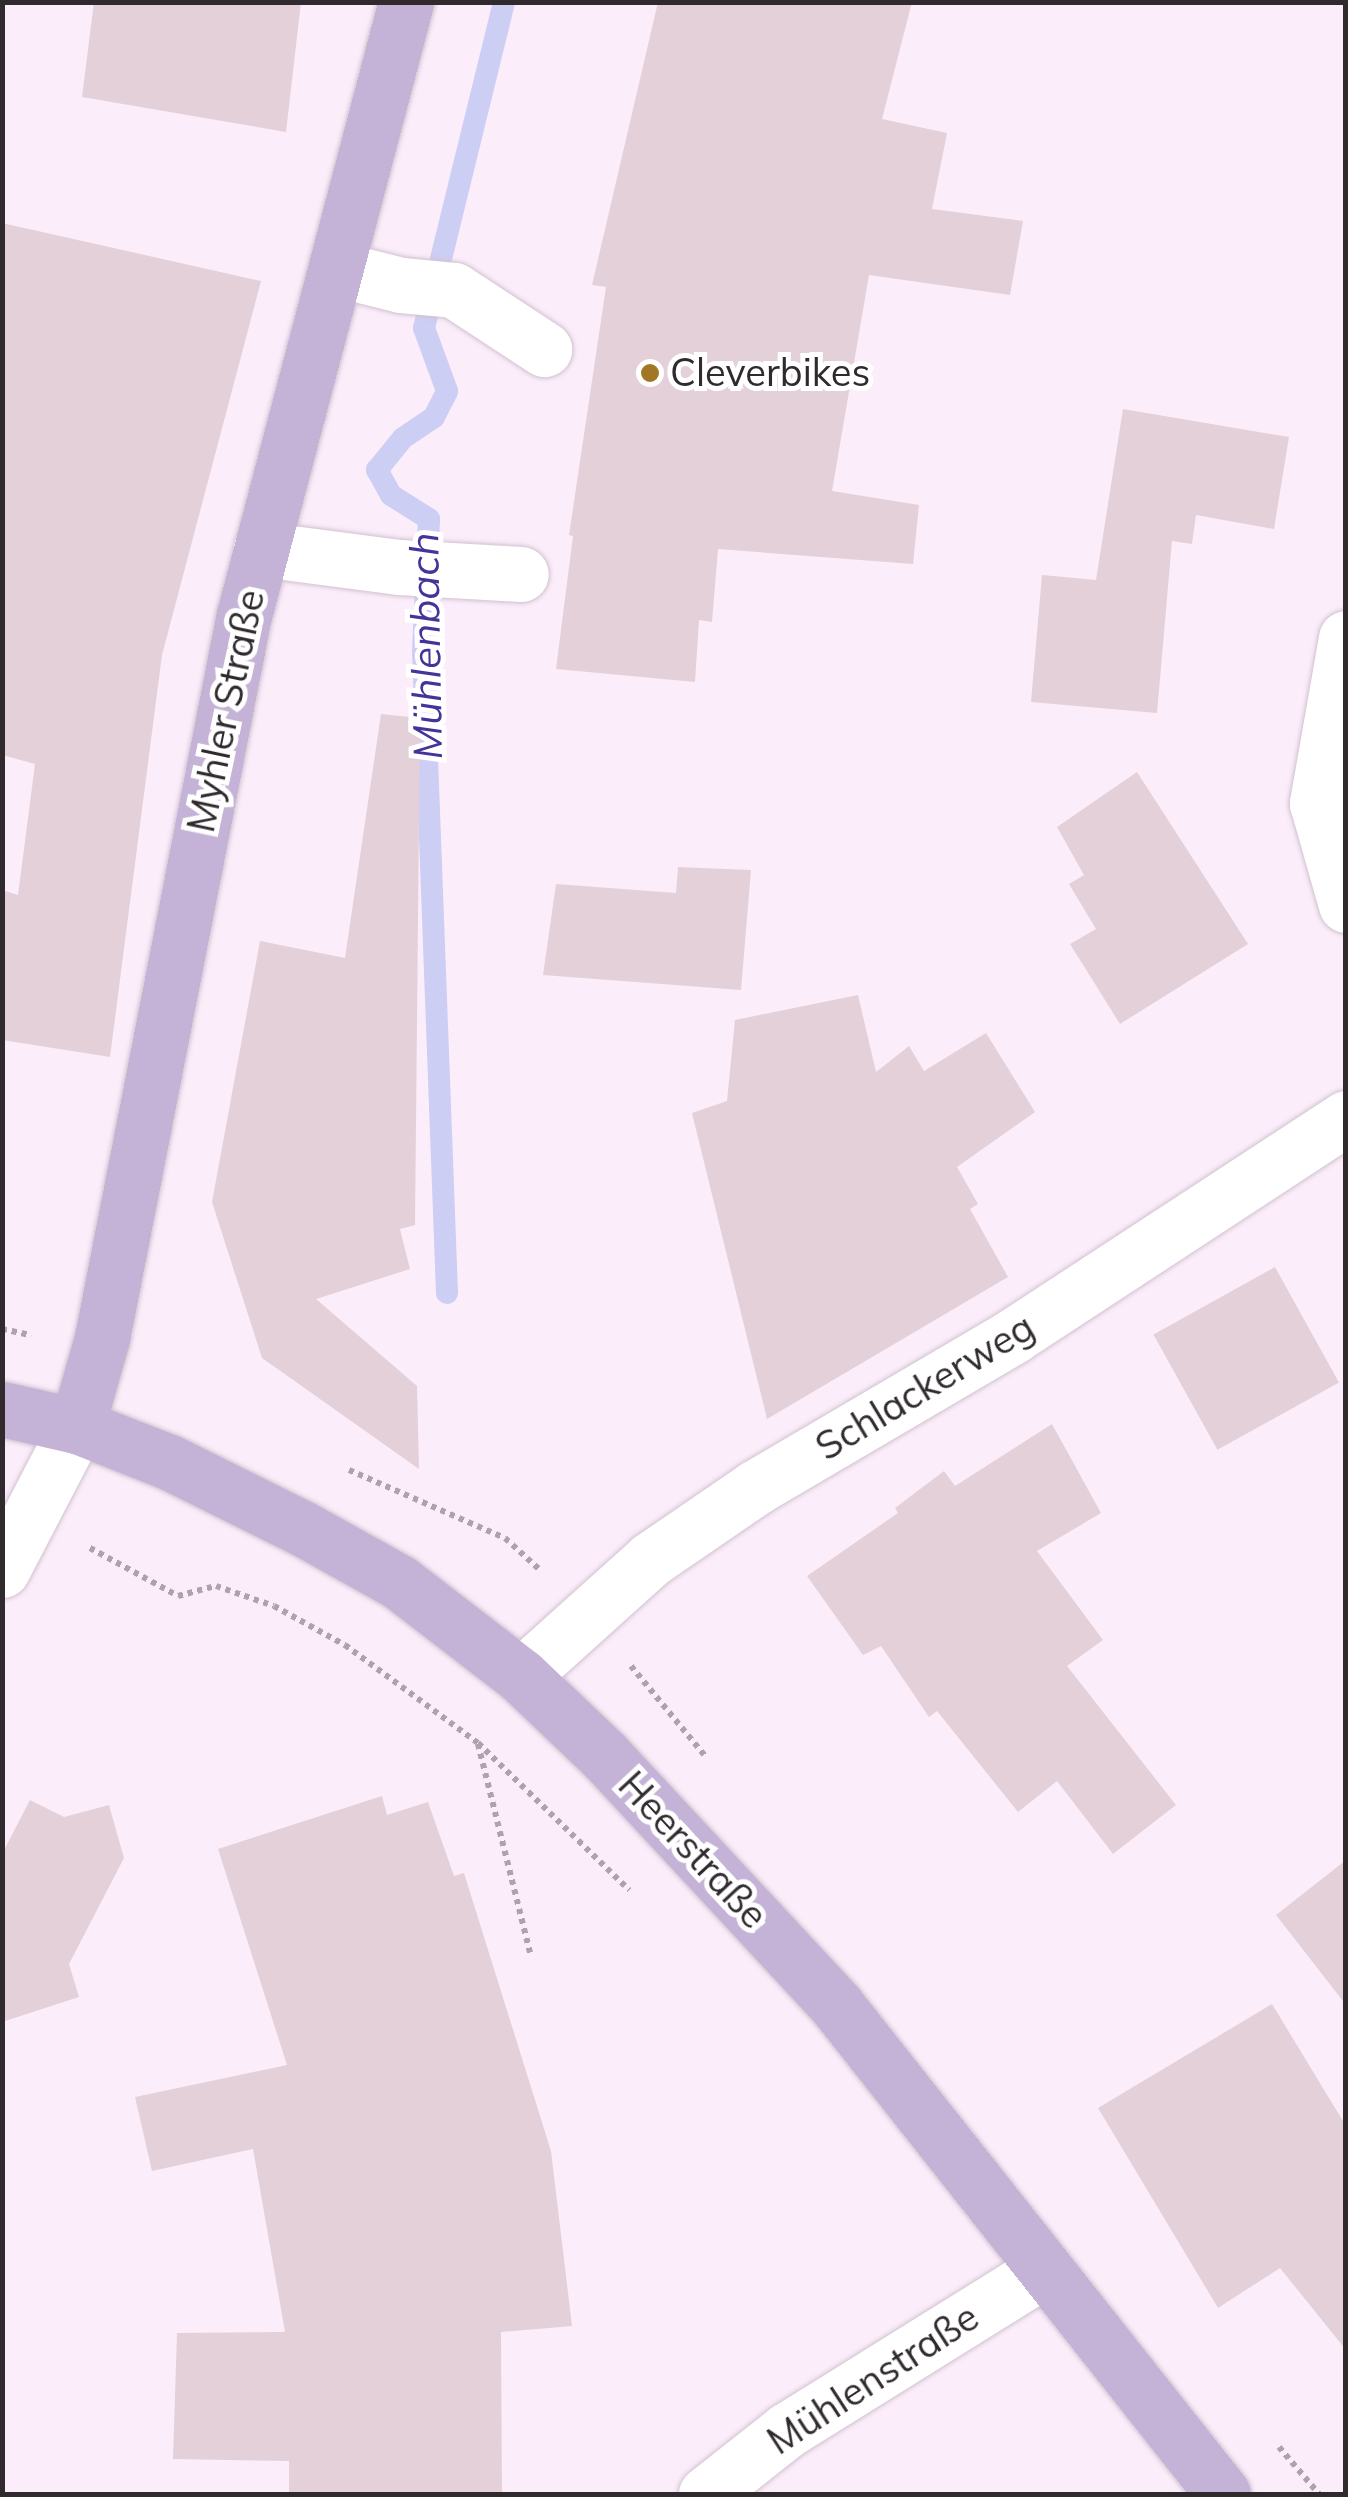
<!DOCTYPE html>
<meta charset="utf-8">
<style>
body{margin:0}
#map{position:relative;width:1348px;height:2497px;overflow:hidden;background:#fcedfb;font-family:Mulish,sans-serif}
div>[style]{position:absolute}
.stream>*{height:22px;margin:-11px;padding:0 11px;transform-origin:11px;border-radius:11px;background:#cdcef3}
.building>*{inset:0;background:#e4d0d8;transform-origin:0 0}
.path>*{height:6px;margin-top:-3px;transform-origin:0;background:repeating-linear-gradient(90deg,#aea2ad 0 5px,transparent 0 10px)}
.roads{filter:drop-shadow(0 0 2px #d0c2cf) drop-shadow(0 0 2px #d0c2cf)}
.minor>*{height:55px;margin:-27.5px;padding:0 27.5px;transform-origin:27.5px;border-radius:27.5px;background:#fff}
.major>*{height:55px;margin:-27.5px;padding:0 27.5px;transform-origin:27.5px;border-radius:27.5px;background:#c5b3d7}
.dots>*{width:28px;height:28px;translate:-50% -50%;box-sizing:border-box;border:5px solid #fff;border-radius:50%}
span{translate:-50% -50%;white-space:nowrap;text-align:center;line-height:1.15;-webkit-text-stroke:10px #fff;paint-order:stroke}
.poi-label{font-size:38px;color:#302a2f}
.left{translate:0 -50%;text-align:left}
.street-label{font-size:38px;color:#302a2f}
.water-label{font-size:40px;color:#443499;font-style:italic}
.frame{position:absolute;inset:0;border:5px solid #302a2f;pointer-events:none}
</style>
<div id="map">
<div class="stream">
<i style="left:447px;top:1293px;width:641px;rotate:-92.14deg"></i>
<i style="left:423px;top:652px;width:133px;rotate:-87.4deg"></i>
<i style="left:429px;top:519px;width:45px;rotate:-147.7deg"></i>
<i style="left:391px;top:495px;width:29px;rotate:-119deg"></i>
<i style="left:377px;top:470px;width:41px;rotate:-50.9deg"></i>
<i style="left:403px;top:438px;width:37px;rotate:-34deg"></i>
<i style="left:434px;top:417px;width:29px;rotate:-63deg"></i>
<i style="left:447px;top:391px;width:67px;rotate:-110.1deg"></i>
<i style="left:424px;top:328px;width:336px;rotate:-76.2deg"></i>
</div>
<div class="building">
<i style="clip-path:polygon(94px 2px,301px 2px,286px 132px,82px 97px)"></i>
<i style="clip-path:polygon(658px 2px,912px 2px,882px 119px,947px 133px,932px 209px,1023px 221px,1010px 295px,869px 275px,832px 491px,919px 505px,913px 564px,718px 549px,712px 622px,699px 620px,695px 682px,556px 669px,573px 536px,569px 535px,606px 287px,592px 285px)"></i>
<i style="clip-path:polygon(2px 223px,261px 281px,162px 655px,110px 1057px,2px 1040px,2px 890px,18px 895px,35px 764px,2px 755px)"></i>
<i style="clip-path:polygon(1123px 409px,1289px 437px,1274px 529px,1196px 515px,1192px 544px,1172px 541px,1157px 713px,1031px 702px,1042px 575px,1096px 580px)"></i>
<i style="clip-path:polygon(381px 714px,420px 718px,415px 1225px,400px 1229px,410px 1269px,316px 1299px,417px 1386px,419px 1469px,262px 1358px,212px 1202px,260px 941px,345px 958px)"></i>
<i style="clip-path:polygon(1137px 772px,1248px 944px,1120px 1024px,1070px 944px,1096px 929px,1069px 884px,1084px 875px,1057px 827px)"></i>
<i style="clip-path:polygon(678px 867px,751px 870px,741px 990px,543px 975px,556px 884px,676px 893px)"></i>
<i style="clip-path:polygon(858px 995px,876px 1072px,909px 1046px,924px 1071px,986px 1033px,1035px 1112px,957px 1167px,978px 1204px,970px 1209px,1008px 1277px,767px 1419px,692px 1113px,727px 1101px,735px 1020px)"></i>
<i style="left:1275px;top:1267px;width:132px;height:139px;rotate:61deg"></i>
<i style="clip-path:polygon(1052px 1424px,1101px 1513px,1037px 1551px,1103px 1640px,1067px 1666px,1176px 1805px,1113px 1854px,1057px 1781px,1018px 1812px,937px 1711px,929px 1717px,881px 1646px,863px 1655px,807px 1576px,898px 1513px,895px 1508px,944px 1471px,955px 1486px)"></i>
<i style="clip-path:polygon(382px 1796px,387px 1815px,428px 1802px,454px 1876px,464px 1873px,551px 2151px,572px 2326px,501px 2332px,502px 2494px,289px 2494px,289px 2461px,173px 2459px,177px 2333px,285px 2332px,253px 2149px,152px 2171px,135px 2097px,287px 2065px,218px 1849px)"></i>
<i style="clip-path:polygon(30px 1800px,64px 1817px,109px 1805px,124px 1858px,69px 1964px,79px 1997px,2px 2022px,2px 1854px)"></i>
<i style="clip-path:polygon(1346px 1860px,1346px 2005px,1276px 1915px)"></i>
<i style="clip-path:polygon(1272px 2004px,1346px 2126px,1346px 2350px,1280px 2268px,1218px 2308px,1098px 2108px)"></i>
</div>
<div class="path">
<i style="left:2px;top:1329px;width:30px;rotate:12deg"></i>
<i style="left:349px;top:1470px;width:170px;rotate:23.6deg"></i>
<i style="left:505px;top:1538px;width:47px;rotate:42.4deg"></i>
<i style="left:90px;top:1548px;width:100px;rotate:28.6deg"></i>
<i style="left:178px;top:1596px;width:39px;rotate:-15deg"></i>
<i style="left:216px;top:1586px;width:61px;rotate:19deg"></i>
<i style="left:274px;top:1606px;width:81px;rotate:28.8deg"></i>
<i style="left:345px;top:1645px;width:165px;rotate:36.4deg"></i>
<i style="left:478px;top:1743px;width:211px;rotate:44.2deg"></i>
<i style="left:631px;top:1666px;width:118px;rotate:50.5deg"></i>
<i style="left:478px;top:1744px;width:219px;rotate:76deg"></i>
<i style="left:1279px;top:2447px;width:62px;rotate:49.6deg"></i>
</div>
<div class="roads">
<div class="minor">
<i style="left:337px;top:269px;width:66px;rotate:14deg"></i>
<i style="left:401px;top:285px;width:53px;rotate:5.4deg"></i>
<i style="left:454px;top:290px;width:108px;rotate:33.2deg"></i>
<i style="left:261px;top:549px;width:139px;rotate:7.4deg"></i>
<i style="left:399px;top:567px;width:122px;rotate:3.3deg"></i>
<i style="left:1346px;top:638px;width:168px;rotate:100deg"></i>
<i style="left:1317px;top:803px;width:106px;rotate:74.1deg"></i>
<i style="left:2px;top:1570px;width:162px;rotate:-62.5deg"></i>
<i style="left:521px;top:1676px;width:175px;rotate:-42deg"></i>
<i style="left:651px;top:1559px;width:127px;rotate:-34.4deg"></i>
<i style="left:756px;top:1487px;width:298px;rotate:-30.4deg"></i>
<i style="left:1013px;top:1336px;width:398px;rotate:-33.2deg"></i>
<i style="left:706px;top:2494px;width:103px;rotate:-38.3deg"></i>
<i style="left:787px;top:2430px;width:303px;rotate:-31.9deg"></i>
</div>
<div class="major">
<i style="left:2px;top:1409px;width:77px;rotate:12.8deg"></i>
<i style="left:77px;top:1426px;width:99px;rotate:21.4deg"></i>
<i style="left:169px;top:1462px;width:148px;rotate:26.4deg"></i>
<i style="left:302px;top:1528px;width:111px;rotate:29.1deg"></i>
<i style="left:399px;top:1582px;width:154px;rotate:37.6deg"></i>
<i style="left:521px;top:1676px;width:116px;rotate:43.6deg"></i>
<i style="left:605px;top:1756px;width:341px;rotate:47.1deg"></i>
<i style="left:837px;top:2006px;width:622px;rotate:51.66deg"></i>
<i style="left:77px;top:1426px;width:91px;rotate:-74.1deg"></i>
<i style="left:102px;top:1338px;width:733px;rotate:-78.9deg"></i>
<i style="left:243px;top:619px;width:638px;rotate:-75.2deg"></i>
</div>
</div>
<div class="dots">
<i style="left:650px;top:373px;background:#a17726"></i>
</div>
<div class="poi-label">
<span class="left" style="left:670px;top:373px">Cleverbikes</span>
</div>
<div class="street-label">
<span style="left:226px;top:711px;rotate:-78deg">Myhler Straße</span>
<span style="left:925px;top:1387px;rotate:-31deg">Schlackerweg</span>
<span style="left:693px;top:1850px;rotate:47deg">Heerstraße</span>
<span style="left:873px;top:2379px;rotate:-33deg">Mühlenstraße</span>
</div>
<div class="water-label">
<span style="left:425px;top:646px;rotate:-91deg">Mühlenbach</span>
</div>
<div class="frame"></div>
</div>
